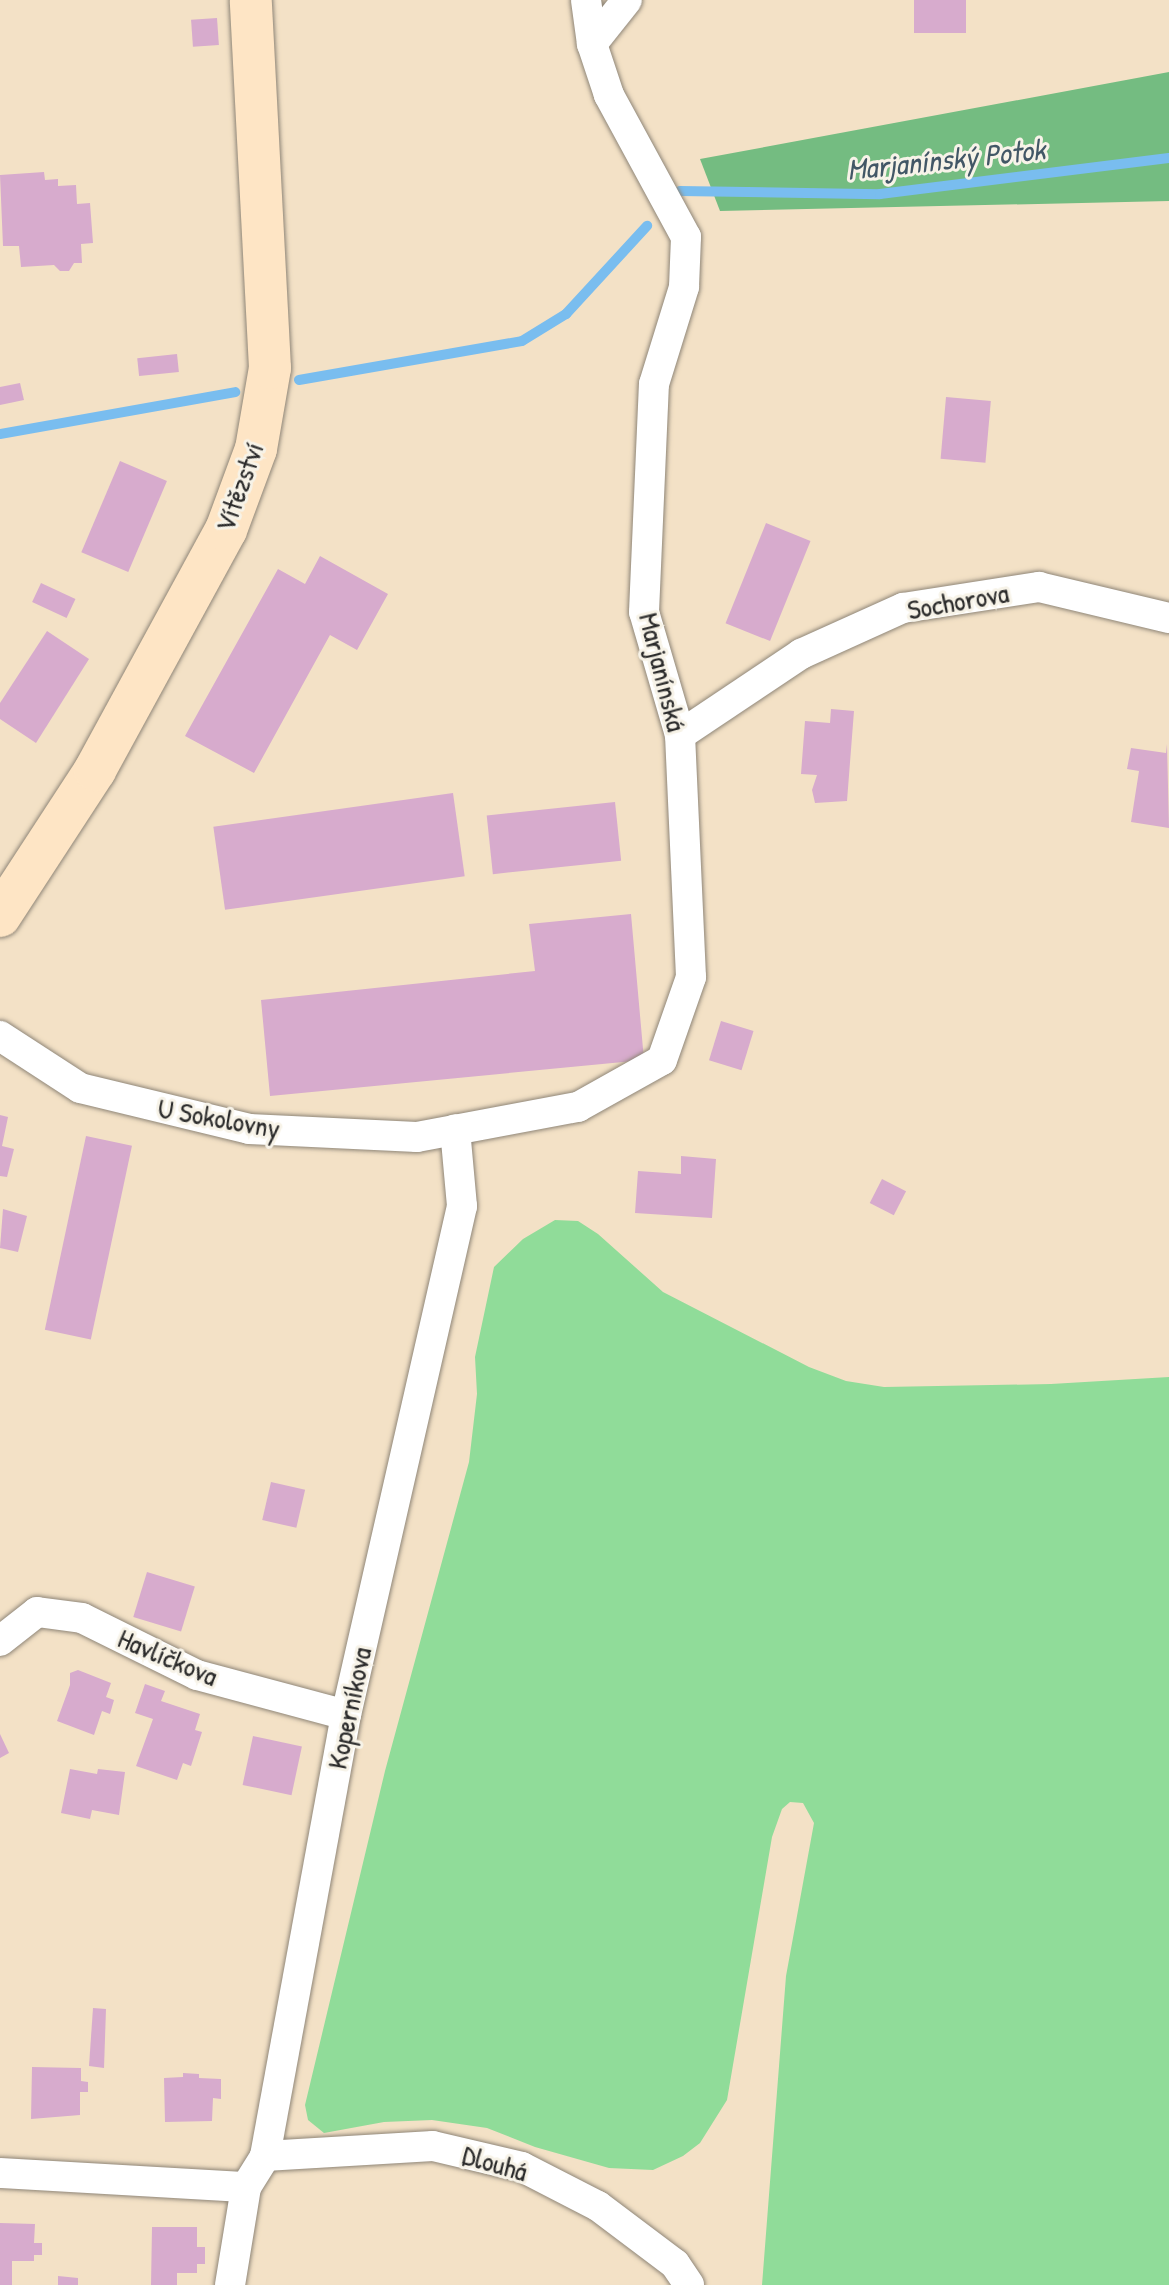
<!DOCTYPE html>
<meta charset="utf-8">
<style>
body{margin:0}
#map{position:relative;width:1169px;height:2285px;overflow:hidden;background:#f3e1c6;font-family:"Patrick Hand",sans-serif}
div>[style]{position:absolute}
.green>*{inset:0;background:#90dc99}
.forest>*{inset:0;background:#74bc81}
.stream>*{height:10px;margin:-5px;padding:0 5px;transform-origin:5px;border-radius:5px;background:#79bdef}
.building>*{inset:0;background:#d7abcd;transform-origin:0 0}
.roads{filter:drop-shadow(0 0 2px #8f8678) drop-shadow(0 0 2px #8f8678)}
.street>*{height:30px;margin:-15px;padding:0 15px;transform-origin:15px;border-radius:15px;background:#fff}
.secondary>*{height:42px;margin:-21px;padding:0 21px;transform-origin:21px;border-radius:21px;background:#fee5c5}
span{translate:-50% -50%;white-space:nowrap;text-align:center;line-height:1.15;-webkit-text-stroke:6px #f7f3e8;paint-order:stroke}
.street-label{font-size:28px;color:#2b2b2b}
.water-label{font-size:30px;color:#425766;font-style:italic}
</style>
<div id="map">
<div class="green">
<i style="clip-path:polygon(555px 1220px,578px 1221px,598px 1234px,663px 1292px,809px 1367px,846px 1381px,884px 1387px,1051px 1384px,1169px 1377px,1169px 2285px,762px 2285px,786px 1976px,814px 1823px,803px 1803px,790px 1802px,782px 1809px,772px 1837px,727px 2100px,700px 2143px,683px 2156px,653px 2170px,609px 2168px,535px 2147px,487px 2128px,432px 2120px,384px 2122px,324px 2133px,308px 2120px,305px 2105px,385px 1771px,469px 1462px,477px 1394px,475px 1357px,494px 1267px,523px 1239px)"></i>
</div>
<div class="forest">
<i style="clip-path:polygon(1169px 72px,1169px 201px,720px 211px,700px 159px)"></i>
</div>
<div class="stream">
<i style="left:680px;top:191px;width:200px;rotate:0.9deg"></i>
<i style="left:880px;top:194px;width:291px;rotate:-7.1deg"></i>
<i style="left:299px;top:380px;width:226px;rotate:-9.9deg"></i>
<i style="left:522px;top:341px;width:52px;rotate:-31.5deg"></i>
<i style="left:566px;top:314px;width:120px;rotate:-47.4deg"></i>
<i style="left:0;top:434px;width:239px;rotate:-10.1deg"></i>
</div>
<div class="building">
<i style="left:914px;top:0;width:52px;height:33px"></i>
<i style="left:217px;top:18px;width:27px;height:26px;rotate:86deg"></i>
<i style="clip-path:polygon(44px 172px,45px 180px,58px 179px,58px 186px,76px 185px,77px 204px,90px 203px,93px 243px,81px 244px,82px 263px,74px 263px,69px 271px,60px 271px,54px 265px,21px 267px,19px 246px,3px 246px,0 175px)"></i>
<i style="left:177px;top:354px;width:18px;height:40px;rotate:84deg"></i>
<i style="clip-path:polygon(20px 383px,24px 400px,0 405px,0 387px)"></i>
<i style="left:946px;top:397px;width:45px;height:62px;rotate:5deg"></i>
<i style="left:120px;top:461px;width:51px;height:99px;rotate:23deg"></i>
<i style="left:766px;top:523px;width:48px;height:108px;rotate:22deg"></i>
<i style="clip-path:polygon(320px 556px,388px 594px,357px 650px,330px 635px,254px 773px,185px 736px,278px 569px,305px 584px)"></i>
<i style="left:41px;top:583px;width:38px;height:21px;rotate:25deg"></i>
<i style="clip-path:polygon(47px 631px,89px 659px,36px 743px,0 719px,0 703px)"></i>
<i style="clip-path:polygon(831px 709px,854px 711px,847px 801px,815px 803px,812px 790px,817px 775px,801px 774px,805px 721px,830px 723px)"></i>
<i style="clip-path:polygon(1167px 744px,1169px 828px,1131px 822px,1139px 771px,1127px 769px,1131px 748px,1166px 753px)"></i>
<i style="left:453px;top:793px;width:84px;height:242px;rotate:82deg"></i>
<i style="left:615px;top:802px;width:59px;height:129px;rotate:84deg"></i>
<i style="clip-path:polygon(631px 914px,644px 1060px,270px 1096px,261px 1000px,535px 971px,529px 924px)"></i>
<i style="left:721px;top:1021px;width:34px;height:41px;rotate:17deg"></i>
<i style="clip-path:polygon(0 1115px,8px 1117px,2px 1146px,14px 1149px,7px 1177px,0 1176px)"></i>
<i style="left:86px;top:1136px;width:47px;height:198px;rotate:12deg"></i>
<i style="clip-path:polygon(681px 1156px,716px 1159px,712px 1218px,635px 1213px,638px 1171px,681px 1174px)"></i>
<i style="left:882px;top:1179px;width:27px;height:27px;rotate:27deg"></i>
<i style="clip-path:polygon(3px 1209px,27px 1216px,18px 1252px,0 1248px)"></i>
<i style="left:271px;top:1482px;width:35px;height:39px;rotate:13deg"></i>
<i style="left:147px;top:1572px;width:50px;height:47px;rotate:17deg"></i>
<i style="clip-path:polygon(78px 1670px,111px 1683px,106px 1697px,114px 1700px,110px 1714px,102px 1711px,94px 1735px,57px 1721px,70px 1685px,70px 1673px)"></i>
<i style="clip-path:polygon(145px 1684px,165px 1691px,161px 1701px,200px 1714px,195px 1730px,202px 1732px,191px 1766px,183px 1763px,177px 1780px,136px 1766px,153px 1719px,135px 1713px)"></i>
<i style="clip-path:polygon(0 1734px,9px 1753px,0 1758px)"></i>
<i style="left:253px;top:1736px;width:50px;height:50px;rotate:12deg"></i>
<i style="clip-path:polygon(70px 1769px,97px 1774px,98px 1769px,125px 1772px,119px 1815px,92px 1810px,90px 1819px,61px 1813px)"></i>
<i style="clip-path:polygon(93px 2008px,106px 2009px,104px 2068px,89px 2066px)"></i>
<i style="clip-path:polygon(32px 2067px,81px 2068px,81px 2081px,88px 2082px,88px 2092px,80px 2092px,80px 2115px,31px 2119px)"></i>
<i style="clip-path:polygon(183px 2073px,199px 2074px,199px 2078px,221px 2079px,221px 2099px,213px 2098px,212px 2121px,165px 2122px,164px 2078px,183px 2077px)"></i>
<i style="clip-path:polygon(0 2223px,35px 2224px,34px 2243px,42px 2243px,42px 2255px,34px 2255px,34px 2261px,12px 2261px,12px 2285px,0 2285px)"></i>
<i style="clip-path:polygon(152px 2227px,197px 2227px,197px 2247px,205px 2247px,205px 2264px,197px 2264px,197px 2273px,177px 2273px,177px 2285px,151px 2285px)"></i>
<i style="clip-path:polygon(58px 2276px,78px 2278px,78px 2285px,58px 2285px)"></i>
</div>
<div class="roads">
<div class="street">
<i style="left:592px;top:44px;width:56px;rotate:-51.5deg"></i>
<i style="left:680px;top:735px;width:146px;rotate:-33.8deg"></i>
<i style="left:801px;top:654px;width:112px;rotate:-24.3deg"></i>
<i style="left:903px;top:608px;width:138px;rotate:-8.8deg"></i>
<i style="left:1039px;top:587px;width:134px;rotate:13.4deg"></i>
<i style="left:0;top:1036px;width:95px;rotate:33deg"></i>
<i style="left:80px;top:1088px;width:174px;rotate:13.6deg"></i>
<i style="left:249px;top:1129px;width:168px;rotate:2.7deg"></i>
<i style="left:417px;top:1137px;width:164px;rotate:-10.6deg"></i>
<i style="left:578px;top:1107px;width:96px;rotate:-29.2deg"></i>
<i style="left:662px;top:1060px;width:88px;rotate:-70.7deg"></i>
<i style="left:691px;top:977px;width:242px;rotate:-92.6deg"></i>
<i style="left:680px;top:735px;width:128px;rotate:-106.3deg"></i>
<i style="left:644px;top:612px;width:228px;rotate:-87.5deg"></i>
<i style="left:654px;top:384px;width:102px;rotate:-72.8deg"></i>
<i style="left:684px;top:287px;width:50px;rotate:-87.7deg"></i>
<i style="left:686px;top:237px;width:162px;rotate:-118.5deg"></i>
<i style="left:609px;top:95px;width:54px;rotate:-108.4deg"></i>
<i style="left:592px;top:44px;width:44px;rotate:-97.8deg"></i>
<i style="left:0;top:1641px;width:47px;rotate:-38.1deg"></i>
<i style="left:37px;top:1612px;width:45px;rotate:7.6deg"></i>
<i style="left:82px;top:1618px;width:128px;rotate:26.4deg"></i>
<i style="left:197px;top:1675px;width:154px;rotate:15deg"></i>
<i style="left:265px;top:2156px;width:168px;rotate:-3.4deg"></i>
<i style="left:433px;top:2146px;width:91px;rotate:13.3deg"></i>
<i style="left:522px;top:2167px;width:85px;rotate:27.2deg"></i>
<i style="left:598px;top:2206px;width:96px;rotate:37deg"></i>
<i style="left:675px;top:2264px;width:25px;rotate:56deg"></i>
<i style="left:0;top:2173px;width:246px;rotate:3.3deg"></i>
<i style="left:230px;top:2285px;width:99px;rotate:-80.7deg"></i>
<i style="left:246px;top:2187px;width:36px;rotate:-58deg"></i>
<i style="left:265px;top:2156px;width:448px;rotate:-79.6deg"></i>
<i style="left:346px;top:1715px;width:522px;rotate:-77.16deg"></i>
<i style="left:462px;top:1206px;width:77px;rotate:-95.2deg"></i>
</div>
<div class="secondary">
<i style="left:0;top:916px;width:174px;rotate:-56.9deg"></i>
<i style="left:95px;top:770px;width:273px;rotate:-61.4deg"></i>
<i style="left:226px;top:530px;width:86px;rotate:-69.7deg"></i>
<i style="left:256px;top:449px;width:82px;rotate:-80.2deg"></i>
<i style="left:270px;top:368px;width:368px;rotate:-93deg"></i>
</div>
</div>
<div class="street-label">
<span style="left:239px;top:487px;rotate:-70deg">Vítězství</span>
<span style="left:958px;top:601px;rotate:-10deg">Sochorova</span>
<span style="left:663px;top:672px;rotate:76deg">Marjanínská</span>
<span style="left:219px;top:1118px;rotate:10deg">U Sokolovny</span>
<span style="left:168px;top:1657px;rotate:23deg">Havlíčkova</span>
<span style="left:349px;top:1708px;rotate:-78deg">Koperníkova</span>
<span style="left:495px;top:2163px;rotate:16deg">Dlouhá</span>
</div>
<div class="water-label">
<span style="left:946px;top:159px;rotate:-6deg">Marjanínský Potok</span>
</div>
</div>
